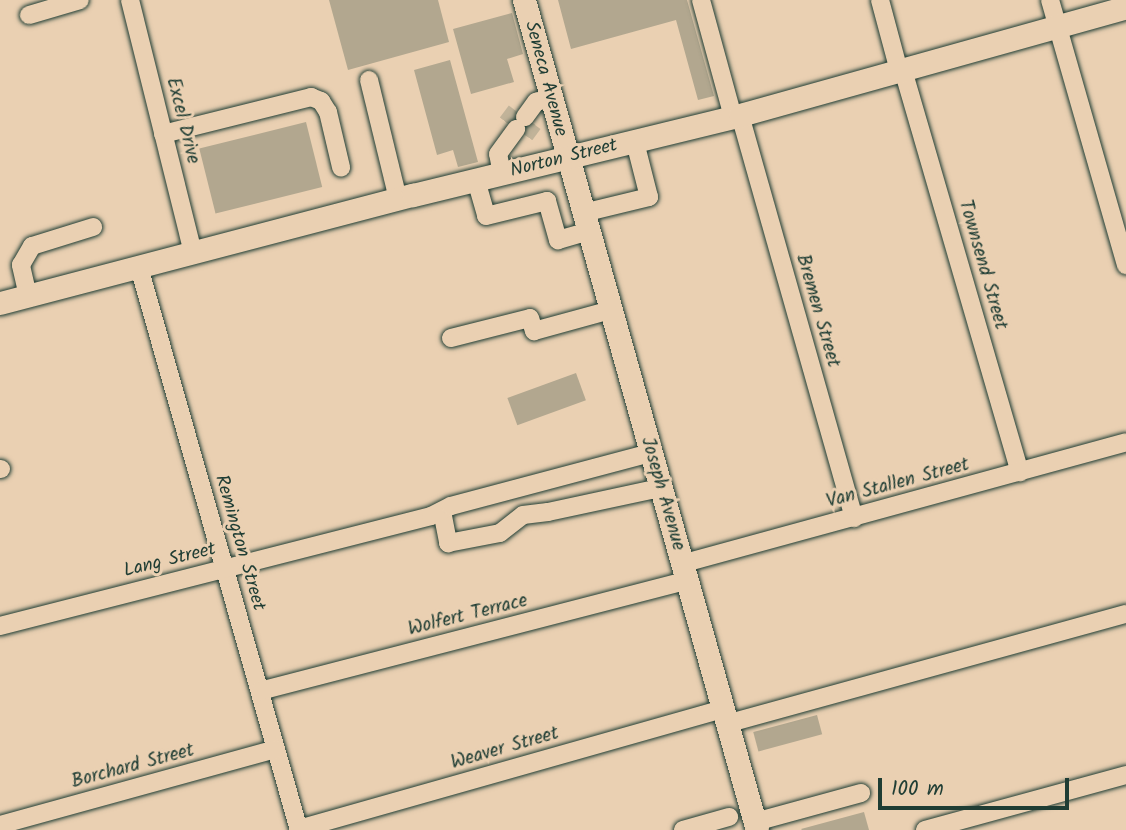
<!DOCTYPE html>
<style>
body{margin:0}
#map{position:relative;width:1126px;height:830px;overflow:hidden;background:#ead0b2;font-family:Kalam,sans-serif}
div>[style]{position:absolute}
.building>*{inset:0;background:#b2a78f;transform-origin:0 0}
.minor-tunnel>*{height:18px;margin-top:-9px;transform-origin:0;background:repeating-linear-gradient(90deg,#c1b399 0 18px,transparent 0 27px)}
.roads{filter:drop-shadow(0 0 2px #1f3d34) drop-shadow(0 0 2px #1f3d34)}
.minor>*{height:18px;margin:-9px;padding:0 9px;transform-origin:9px;border-radius:9px;background:#ead0b2}
.major>*{height:23px;margin:-11.5px;padding:0 11.5px;transform-origin:11.5px;border-radius:11.5px;background:#ead0b2}
span{translate:-50% -50%;white-space:nowrap;text-align:center;line-height:1.15;-webkit-text-stroke:6px #ead0b2;paint-order:stroke}
.street-label{font-size:19px;color:#1f3d34}
.scale{position:absolute;left:878px;top:778px;width:191px;height:32px;box-sizing:border-box;border:4px solid #1f3d34;border-top:0;padding-left:9px;font-size:21px;line-height:24px;white-space:nowrap;color:#1f3d34;-webkit-text-stroke:5px #ead0b2;paint-order:stroke}
</style>
<div id="map">
<div class="building">
<i style="clip-path:polygon(329px 0,438px 0,449px 42px,348px 70px)"></i>
<i style="clip-path:polygon(558px 0,687px 0,714px 96px,698px 100px,676px 20px,571px 49px)"></i>
<i style="clip-path:polygon(512px 13px,523px 54px,507px 59px,514px 82px,471px 94px,453px 29px)"></i>
<i style="clip-path:polygon(450px 60px,478px 162px,458px 167px,453px 150px,437px 155px,414px 70px)"></i>
<i style="left:513px;top:110px;width:27px;height:14px;rotate:34deg"></i>
<i style="left:306px;top:122px;width:67px;height:110px;rotate:76deg"></i>
<i style="left:576px;top:373px;width:29px;height:73px;rotate:70deg"></i>
<i style="left:817px;top:715px;width:20px;height:66px;rotate:75deg"></i>
<i style="clip-path:polygon(864px 812px,869px 830px,802px 830px,801px 829px)"></i>
</div>
<div class="minor-tunnel">
<i style="left:507px;top:123px;width:15px;rotate:-53deg"></i>
<i style="left:525px;top:135px;width:14px;rotate:-54deg"></i>
</div>
<div class="roads">
<div class="minor">
<i style="left:130px;top:0;width:261px;rotate:76deg"></i>
<i style="left:701px;top:0;width:121px;rotate:74.7deg"></i>
<i style="left:880px;top:0;width:73px;rotate:75deg"></i>
<i style="left:1050px;top:0;width:276px;rotate:74deg"></i>
<i style="left:29px;top:15px;width:53px;rotate:-16.4deg"></i>
<i style="left:903px;top:70px;width:419px;rotate:73.8deg"></i>
<i style="left:369px;top:80px;width:122px;rotate:76.3deg"></i>
<i style="left:740px;top:115px;width:419px;rotate:74.2deg"></i>
<i style="left:525px;top:117px;width:19px;rotate:-54deg"></i>
<i style="left:536px;top:102px;width:15px;rotate:-16deg"></i>
<i style="left:163px;top:134px;width:153px;rotate:-14deg"></i>
<i style="left:311px;top:97px;width:11px;rotate:22deg"></i>
<i style="left:321px;top:101px;width:13px;rotate:58deg"></i>
<i style="left:328px;top:112px;width:57px;rotate:76.7deg"></i>
<i style="left:502px;top:174px;width:20px;rotate:-101deg"></i>
<i style="left:498px;top:154px;width:31px;rotate:-54deg"></i>
<i style="left:476px;top:180px;width:37px;rotate:74deg"></i>
<i style="left:486px;top:216px;width:63px;rotate:-13.8deg"></i>
<i style="left:547px;top:201px;width:41px;rotate:74.2deg"></i>
<i style="left:558px;top:240px;width:32px;rotate:-16deg"></i>
<i style="left:583px;top:213px;width:68px;rotate:-13.6deg"></i>
<i style="left:649px;top:197px;width:57px;rotate:-104.3deg"></i>
<i style="left:139px;top:267px;width:585px;rotate:74.14deg"></i>
<i style="left:28px;top:296px;width:32px;rotate:-103deg"></i>
<i style="left:21px;top:265px;width:22px;rotate:-60deg"></i>
<i style="left:32px;top:246px;width:64px;rotate:-17.3deg"></i>
<i style="left:451px;top:338px;width:81px;rotate:-14.2deg"></i>
<i style="left:530px;top:318px;width:14px;rotate:73deg"></i>
<i style="left:534px;top:331px;width:80px;rotate:-15.3deg"></i>
<i style="left:0;top:469px;width:1px"></i>
<i style="left:442px;top:511px;width:33px;rotate:79deg"></i>
<i style="left:448px;top:543px;width:53px;rotate:-10.9deg"></i>
<i style="left:500px;top:533px;width:29px;rotate:-38deg"></i>
<i style="left:523px;top:515px;width:25px;rotate:-7deg"></i>
<i style="left:548px;top:512px;width:115px;rotate:-12.1deg"></i>
<i style="left:681px;top:564px;width:461px;rotate:-15.3deg"></i>
<i style="left:0;top:626px;width:445px;rotate:-14.3deg"></i>
<i style="left:431px;top:516px;width:22px;rotate:-27deg"></i>
<i style="left:451px;top:506px;width:206px;rotate:-14.9deg"></i>
<i style="left:260px;top:691px;width:440px;rotate:-14.5deg"></i>
<i style="left:726px;top:724px;width:415px;rotate:-15.4deg"></i>
<i style="left:755px;top:822px;width:110px;rotate:-15.3deg"></i>
<i style="left:0;top:825px;width:286px;rotate:-15.4deg"></i>
<i style="left:299px;top:829px;width:440px;rotate:-15.8deg"></i>
<i style="left:683px;top:830px;width:48px;rotate:-15.8deg"></i>
<i style="left:925px;top:830px;width:208px;rotate:-15.3deg"></i>
</div>
<div class="major">
<i style="left:524px;top:0;width:862px;rotate:74.32deg"></i>
<i style="left:0;top:303px;width:427px;rotate:-14.7deg"></i>
<i style="left:413px;top:195px;width:337px;rotate:-13.7deg"></i>
<i style="left:740px;top:115px;width:401px;rotate:-15.6deg"></i>
</div>
</div>
<div class="street-label">
<span style="left:545px;top:79px;rotate:75deg">Seneca Avenue</span>
<span style="left:182px;top:121px;rotate:76deg">Excel Drive</span>
<span style="left:564px;top:159px;rotate:-14deg">Norton Street</span>
<span style="left:982px;top:265px;rotate:74deg">Townsend Street</span>
<span style="left:817px;top:311px;rotate:74deg">Bremen Street</span>
<span style="left:898px;top:484px;rotate:-15deg">Van Stallen Street</span>
<span style="left:662px;top:494px;rotate:74deg">Joseph Avenue</span>
<span style="left:239px;top:543px;rotate:74deg">Remington Street</span>
<span style="left:170px;top:561px;rotate:-14deg">Lang Street</span>
<span style="left:468px;top:616px;rotate:-14deg">Wolfert Terrace</span>
<span style="left:505px;top:749px;rotate:-16deg">Weaver Street</span>
<span style="left:133px;top:767px;rotate:-15deg">Borchard Street</span>
</div>
<div class="scale">100 m</div>
</div>
